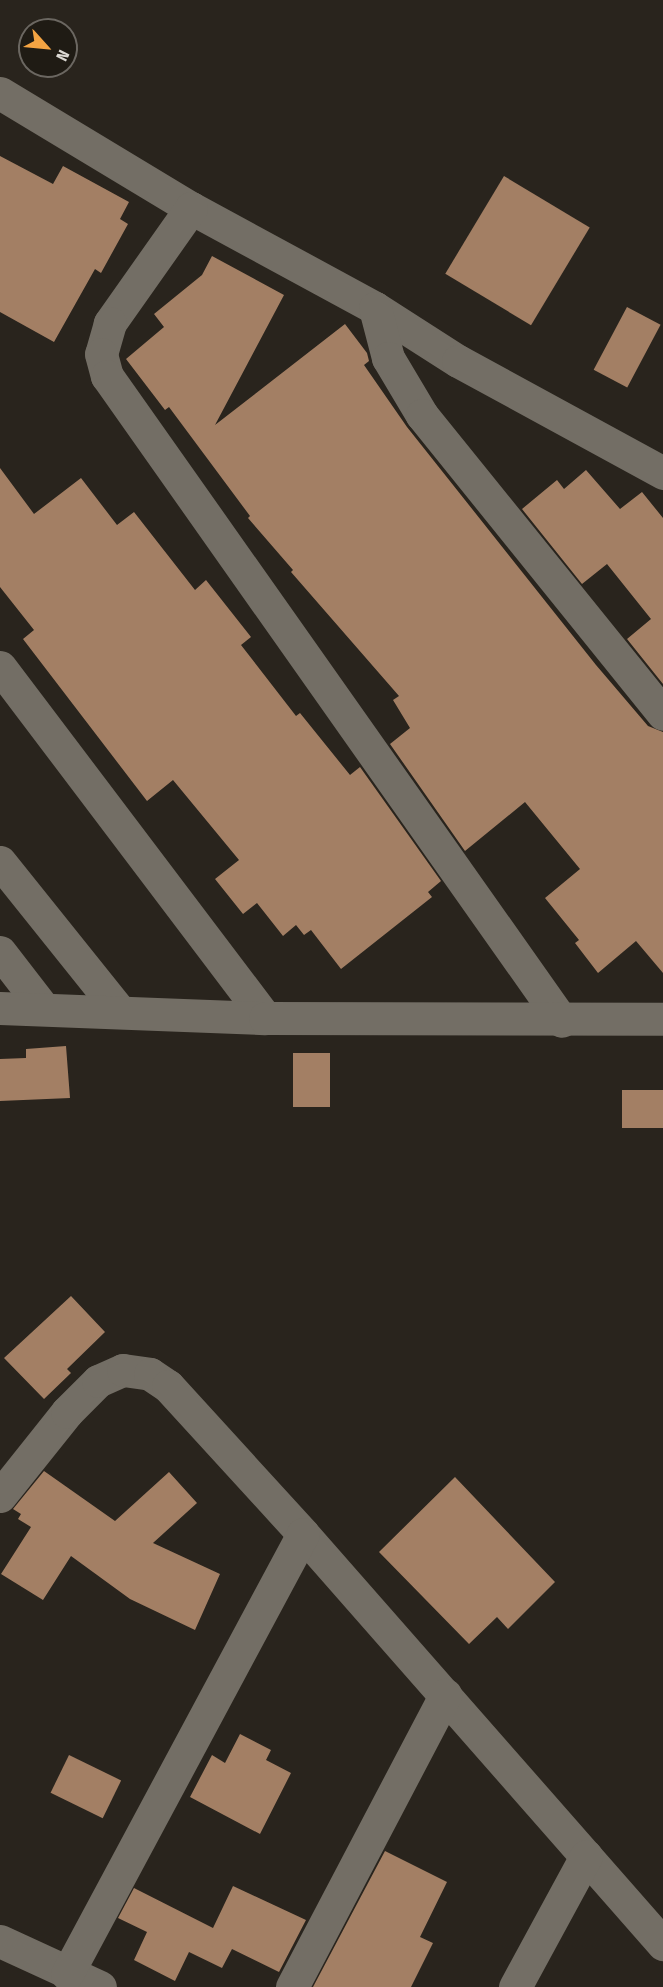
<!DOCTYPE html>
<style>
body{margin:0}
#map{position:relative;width:663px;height:1987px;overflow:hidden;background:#29241d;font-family:"Fira Sans Condensed",sans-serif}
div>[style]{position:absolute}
.building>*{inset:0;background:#a37f64;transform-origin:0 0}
.street>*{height:33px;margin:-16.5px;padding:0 16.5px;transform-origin:16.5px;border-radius:16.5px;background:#736e65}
span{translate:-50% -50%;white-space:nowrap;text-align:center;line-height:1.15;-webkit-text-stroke:6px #1f1b14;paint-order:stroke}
.north{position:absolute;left:18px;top:18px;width:60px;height:60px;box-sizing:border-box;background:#1f1b14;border:2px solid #6b6761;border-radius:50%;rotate:117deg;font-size:16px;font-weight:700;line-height:24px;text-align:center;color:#dcd9d4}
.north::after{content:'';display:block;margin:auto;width:21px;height:27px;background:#f4a443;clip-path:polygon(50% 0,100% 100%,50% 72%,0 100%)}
</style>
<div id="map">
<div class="building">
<i style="clip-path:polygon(0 156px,53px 184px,63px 166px,129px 202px,120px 219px,128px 224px,101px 273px,95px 269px,54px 342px,0 312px)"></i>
<i style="left:504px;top:176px;width:100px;height:114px;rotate:31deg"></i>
<i style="clip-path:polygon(212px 256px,284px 295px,215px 425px,345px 324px,367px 353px,369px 361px,364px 365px,407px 427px,596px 665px,648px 726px,663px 732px,663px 973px,636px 941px,598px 973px,575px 943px,579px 940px,545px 898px,580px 869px,525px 802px,465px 851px,390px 744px,410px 728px,393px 700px,399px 696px,291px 572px,293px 570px,248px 518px,250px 516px,169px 407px,165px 410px,126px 359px,164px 327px,154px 314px,202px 275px)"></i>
<i style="left:627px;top:307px;width:38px;height:71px;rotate:28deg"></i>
<i style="clip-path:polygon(0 468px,34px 514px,81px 478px,117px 525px,134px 512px,195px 590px,206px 580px,251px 637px,241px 645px,296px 716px,300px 713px,350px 775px,360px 767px,441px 881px,428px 892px,432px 897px,341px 969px,311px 930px,304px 935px,296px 925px,283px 936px,257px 903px,243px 914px,215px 879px,239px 860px,173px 780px,147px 801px,23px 639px,34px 630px,0 587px)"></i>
<i style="clip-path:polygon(586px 470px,620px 509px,642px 492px,663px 518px,663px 684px,627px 639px,651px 619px,607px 564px,582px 584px,522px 509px,557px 480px,564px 489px)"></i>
<i style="clip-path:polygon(66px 1046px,70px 1098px,0 1101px,0 1059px,26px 1058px,26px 1049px)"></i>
<i style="left:293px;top:1053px;width:37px;height:54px"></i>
<i style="left:663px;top:1090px;width:38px;height:41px;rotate:90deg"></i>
<i style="clip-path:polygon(71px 1296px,105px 1332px,67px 1369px,71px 1373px,44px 1399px,4px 1358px)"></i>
<i style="clip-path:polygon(44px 1471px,115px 1521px,169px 1472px,197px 1503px,153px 1543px,220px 1574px,195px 1630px,130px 1599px,71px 1556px,43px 1600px,1px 1574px,31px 1527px,18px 1519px,21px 1514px,13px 1509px)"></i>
<i style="clip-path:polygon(455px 1477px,555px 1582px,508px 1629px,497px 1617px,469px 1644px,379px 1552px)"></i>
<i style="clip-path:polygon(240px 1734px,271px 1750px,266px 1760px,291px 1773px,260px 1834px,190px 1797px,212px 1755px,225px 1763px)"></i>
<i style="left:69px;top:1755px;width:58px;height:42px;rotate:26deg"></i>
<i style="clip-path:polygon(385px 1851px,447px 1882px,420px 1937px,433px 1943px,411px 1987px,313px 1987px)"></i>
<i style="clip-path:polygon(233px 1886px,306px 1920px,279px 1972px,232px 1949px,222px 1968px,189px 1952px,175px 1981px,134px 1960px,147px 1932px,118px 1918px,134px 1888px,213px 1928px)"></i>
</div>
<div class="street">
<i style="left:0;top:93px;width:223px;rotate:31.1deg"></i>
<i style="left:191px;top:208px;width:209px;rotate:28.5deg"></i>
<i style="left:375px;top:308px;width:98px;rotate:32.6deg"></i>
<i style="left:458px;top:361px;width:234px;rotate:28.6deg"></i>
<i style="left:191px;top:208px;width:141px;rotate:125.2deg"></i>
<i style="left:110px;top:323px;width:32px;rotate:106deg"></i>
<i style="left:101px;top:354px;width:23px;rotate:75deg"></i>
<i style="left:107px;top:376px;width:789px;rotate:54.8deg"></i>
<i style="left:375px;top:308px;width:52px;rotate:75.4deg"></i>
<i style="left:388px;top:358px;width:66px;rotate:59.2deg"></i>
<i style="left:422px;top:415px;width:384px;rotate:51.1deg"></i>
<i style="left:0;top:667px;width:440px;rotate:52.9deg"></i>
<i style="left:0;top:862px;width:192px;rotate:51.3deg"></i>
<i style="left:0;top:952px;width:72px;rotate:52.3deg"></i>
<i style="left:0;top:1008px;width:265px;rotate:2.2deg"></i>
<i style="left:265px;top:1018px;width:398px;rotate:0.1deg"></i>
<i style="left:0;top:1496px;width:107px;rotate:-51.4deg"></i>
<i style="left:67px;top:1412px;width:44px;rotate:-45deg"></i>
<i style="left:98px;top:1381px;width:27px;rotate:-24deg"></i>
<i style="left:123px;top:1370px;width:27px;rotate:8deg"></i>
<i style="left:150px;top:1374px;width:22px;rotate:34deg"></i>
<i style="left:168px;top:1386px;width:200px;rotate:47.6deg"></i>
<i style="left:303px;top:1534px;width:546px;rotate:48.72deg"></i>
<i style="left:0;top:1941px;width:110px;rotate:24.7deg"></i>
<i style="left:67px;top:1974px;width:499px;rotate:-61.8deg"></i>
<i style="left:292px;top:1987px;width:330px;rotate:-62.3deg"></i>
<i style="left:515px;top:1987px;width:149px;rotate:-61.5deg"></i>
</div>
<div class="north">N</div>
</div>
